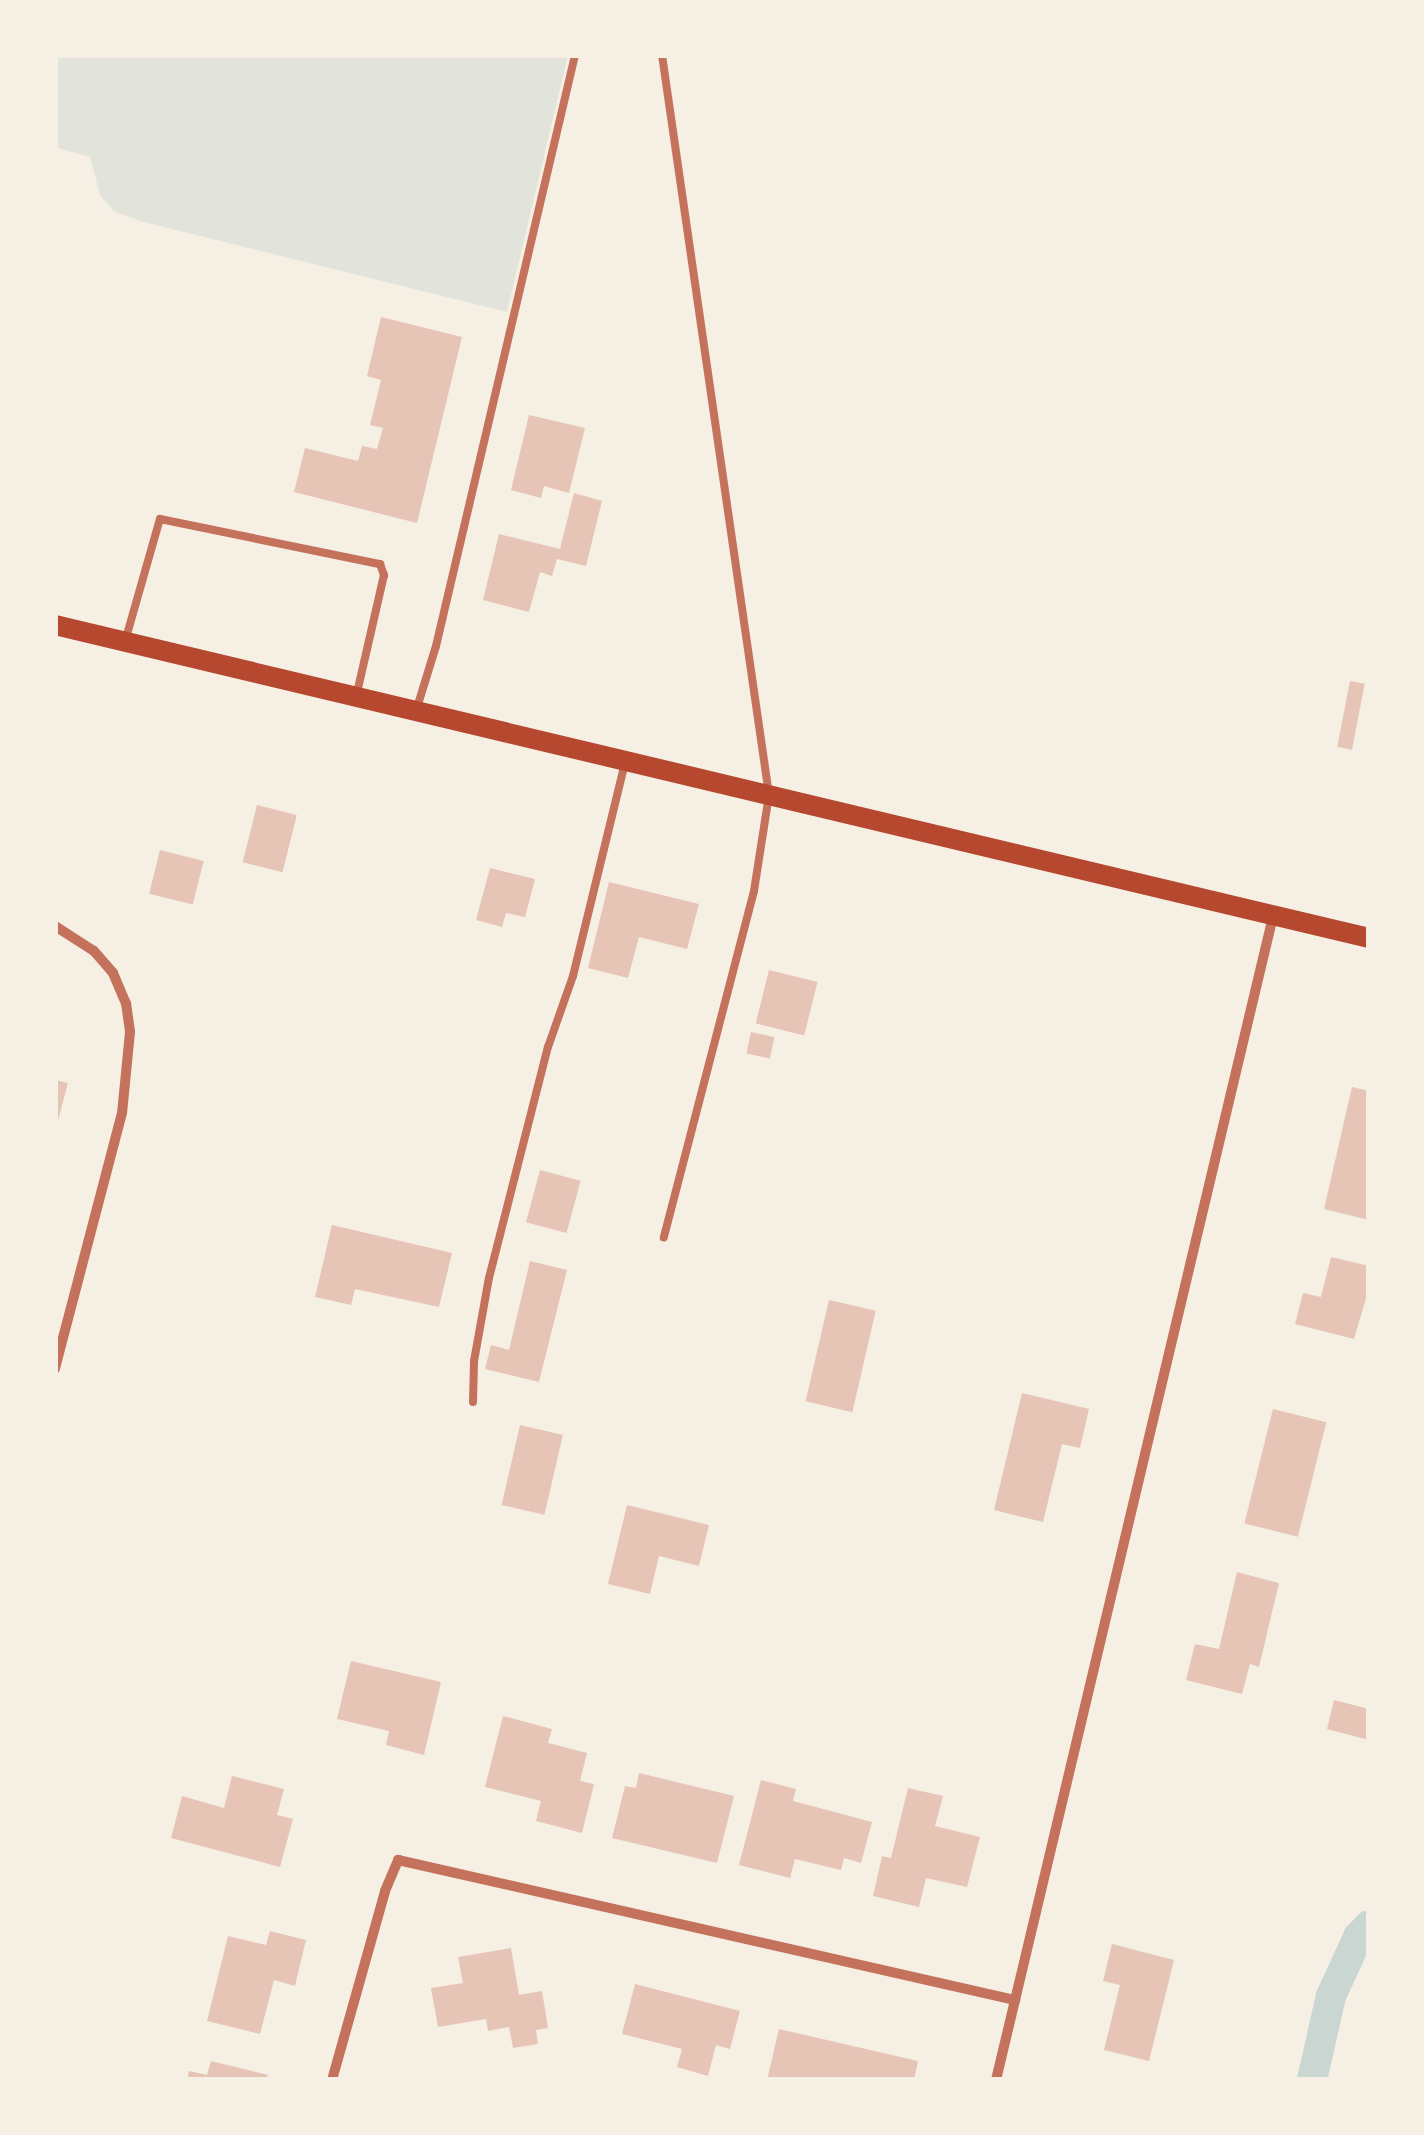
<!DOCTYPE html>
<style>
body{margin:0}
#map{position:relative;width:1424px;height:2135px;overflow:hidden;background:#f6efe4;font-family:"IBM Plex Sans",sans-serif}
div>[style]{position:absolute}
.green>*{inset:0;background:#e2e4dc}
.canal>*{height:30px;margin:-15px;padding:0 15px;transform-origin:15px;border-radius:15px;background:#c9d6d2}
.building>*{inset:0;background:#e6c5b7;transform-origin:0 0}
.service>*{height:8px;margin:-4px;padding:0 4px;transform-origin:4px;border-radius:4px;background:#c5725c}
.minor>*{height:10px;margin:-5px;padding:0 5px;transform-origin:5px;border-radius:5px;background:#c5725c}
.secondary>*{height:20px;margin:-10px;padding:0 10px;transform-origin:10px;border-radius:10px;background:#b5482f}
span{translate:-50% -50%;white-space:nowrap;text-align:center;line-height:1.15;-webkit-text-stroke:9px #f6efe4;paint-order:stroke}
.frame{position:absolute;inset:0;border:58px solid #f6efe4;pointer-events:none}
</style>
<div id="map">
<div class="green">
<i style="clip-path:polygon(55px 55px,568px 55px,507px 312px,140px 221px,114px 211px,100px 195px,90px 157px,55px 147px)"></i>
</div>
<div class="canal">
<i style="left:1312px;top:2080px;width:86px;rotate:-77.3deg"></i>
<i style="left:1331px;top:1996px;width:65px;rotate:-65.4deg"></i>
<i style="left:1358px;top:1937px;width:16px;rotate:-47deg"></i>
</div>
<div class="building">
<i style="clip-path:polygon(381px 317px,462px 337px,417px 523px,294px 492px,305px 448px,358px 461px,362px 446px,377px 449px,383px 428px,370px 425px,381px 380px,367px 376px)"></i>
<i style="clip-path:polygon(529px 415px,585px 428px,569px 493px,544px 486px,541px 498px,511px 490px)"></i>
<i style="clip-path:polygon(574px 493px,602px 501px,586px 566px,557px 559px,552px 576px,540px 572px,529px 612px,483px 600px,499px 534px,560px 549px)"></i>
<i style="left:1350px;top:681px;width:15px;height:67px;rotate:11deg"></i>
<i style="left:257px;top:805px;width:41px;height:59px;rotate:14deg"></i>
<i style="left:160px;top:850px;width:45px;height:45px;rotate:14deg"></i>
<i style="clip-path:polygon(490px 868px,535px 879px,525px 917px,506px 913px,502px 927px,476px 920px)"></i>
<i style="clip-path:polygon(609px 882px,699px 904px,687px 949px,639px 937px,628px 978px,588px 968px)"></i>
<i style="left:769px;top:970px;width:50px;height:55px;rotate:14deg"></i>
<i style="left:751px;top:1032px;width:24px;height:22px;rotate:12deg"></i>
<i style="clip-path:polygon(55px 1080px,68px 1083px,56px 1128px,55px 1128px)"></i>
<i style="clip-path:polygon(1352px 1087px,1369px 1091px,1369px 1220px,1324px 1209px)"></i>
<i style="left:540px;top:1170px;width:42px;height:54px;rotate:15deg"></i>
<i style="clip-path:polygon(332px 1225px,452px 1253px,439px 1307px,355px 1289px,351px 1305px,315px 1297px)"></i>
<i style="clip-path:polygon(1331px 1257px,1369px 1266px,1369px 1288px,1354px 1339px,1295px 1324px,1303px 1293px,1321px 1297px)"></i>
<i style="clip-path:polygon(530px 1261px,567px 1270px,539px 1382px,485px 1369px,491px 1345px,509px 1350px)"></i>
<i style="left:829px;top:1300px;width:48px;height:104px;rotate:13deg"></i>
<i style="clip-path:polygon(1022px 1393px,1089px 1409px,1080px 1448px,1062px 1444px,1043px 1522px,994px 1510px)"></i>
<i style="left:1273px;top:1409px;width:55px;height:118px;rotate:14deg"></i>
<i style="left:520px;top:1425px;width:44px;height:82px;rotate:13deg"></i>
<i style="clip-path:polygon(627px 1505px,709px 1525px,699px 1566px,659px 1556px,650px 1594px,608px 1584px)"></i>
<i style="clip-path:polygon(1237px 1572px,1279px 1583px,1259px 1667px,1250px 1664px,1242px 1694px,1186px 1680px,1195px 1644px,1219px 1649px)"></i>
<i style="clip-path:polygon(351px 1661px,441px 1682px,424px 1755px,386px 1745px,389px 1731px,337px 1719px)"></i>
<i style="clip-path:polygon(1334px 1700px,1369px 1709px,1369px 1740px,1327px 1729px)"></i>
<i style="clip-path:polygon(503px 1716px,552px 1729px,548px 1743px,587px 1753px,580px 1781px,594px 1784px,582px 1833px,536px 1821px,541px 1801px,485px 1787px)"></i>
<i style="clip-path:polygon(639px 1773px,734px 1796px,717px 1863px,612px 1838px,625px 1786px,636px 1788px)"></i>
<i style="clip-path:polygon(232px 1776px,284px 1789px,277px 1815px,293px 1819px,280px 1867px,171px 1838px,182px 1796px,224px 1808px)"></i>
<i style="clip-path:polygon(761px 1780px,796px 1789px,793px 1801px,872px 1822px,861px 1863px,844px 1858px,841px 1870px,795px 1859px,790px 1878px,739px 1865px)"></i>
<i style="clip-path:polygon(908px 1788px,943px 1796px,935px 1826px,980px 1837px,967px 1887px,926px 1878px,919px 1907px,873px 1896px,882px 1856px,891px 1858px)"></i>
<i style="clip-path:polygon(270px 1931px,306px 1940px,295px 1986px,274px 1980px,260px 2034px,207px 2021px,228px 1936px,266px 1945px)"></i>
<i style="clip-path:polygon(1112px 1944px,1174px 1960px,1149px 2061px,1104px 2050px,1120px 1985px,1103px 1981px)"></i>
<i style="clip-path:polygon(511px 1948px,519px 1995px,542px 1991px,548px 2028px,536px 2030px,538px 2044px,513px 2048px,509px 2027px,488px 2031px,486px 2019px,438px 2027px,431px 1988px,463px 1983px,458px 1957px)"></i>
<i style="clip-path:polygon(635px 1984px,740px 2011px,730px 2049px,716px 2045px,708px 2076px,677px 2067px,682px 2049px,622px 2034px)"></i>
<i style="clip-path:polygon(779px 2029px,918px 2061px,914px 2080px,767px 2080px)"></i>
<i style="clip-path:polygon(211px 2061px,268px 2075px,266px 2080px,187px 2080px,189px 2071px,207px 2075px)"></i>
</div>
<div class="service">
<i style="left:662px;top:55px;width:748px;rotate:81.77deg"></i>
<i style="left:769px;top:795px;width:97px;rotate:98.9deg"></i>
<i style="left:754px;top:891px;width:358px;rotate:104.6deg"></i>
<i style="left:126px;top:638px;width:124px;rotate:-74.1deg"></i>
<i style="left:160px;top:519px;width:225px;rotate:11.6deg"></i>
<i style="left:380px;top:564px;width:12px;rotate:70deg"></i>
<i style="left:384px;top:575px;width:121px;rotate:102.9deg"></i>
<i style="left:416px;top:711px;width:68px;rotate:-72.9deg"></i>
<i style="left:436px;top:646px;width:607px;rotate:-76.76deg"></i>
<i style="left:473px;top:1402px;width:41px;rotate:-88.6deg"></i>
<i style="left:474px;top:1361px;width:84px;rotate:-79.8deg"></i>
<i style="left:489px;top:1278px;width:238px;rotate:-75.7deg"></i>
<i style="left:548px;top:1047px;width:75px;rotate:-70.6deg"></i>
<i style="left:573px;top:976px;width:220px;rotate:-76.3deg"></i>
</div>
<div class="minor">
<i style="left:55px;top:926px;width:46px;rotate:32.7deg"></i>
<i style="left:94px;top:951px;width:29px;rotate:49deg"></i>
<i style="left:113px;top:973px;width:33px;rotate:67deg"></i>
<i style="left:126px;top:1003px;width:29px;rotate:82deg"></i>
<i style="left:130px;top:1032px;width:81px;rotate:95.6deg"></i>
<i style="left:122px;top:1113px;width:265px;rotate:104.7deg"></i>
<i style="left:332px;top:2080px;width:196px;rotate:-74.3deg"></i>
<i style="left:385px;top:1891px;width:34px;rotate:-67deg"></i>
<i style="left:398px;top:1860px;width:633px;rotate:12.78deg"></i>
<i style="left:996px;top:2080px;width:1197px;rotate:-76.61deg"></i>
</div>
<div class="secondary">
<i style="left:55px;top:625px;width:1351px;rotate:13.4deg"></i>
</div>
<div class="frame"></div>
</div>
